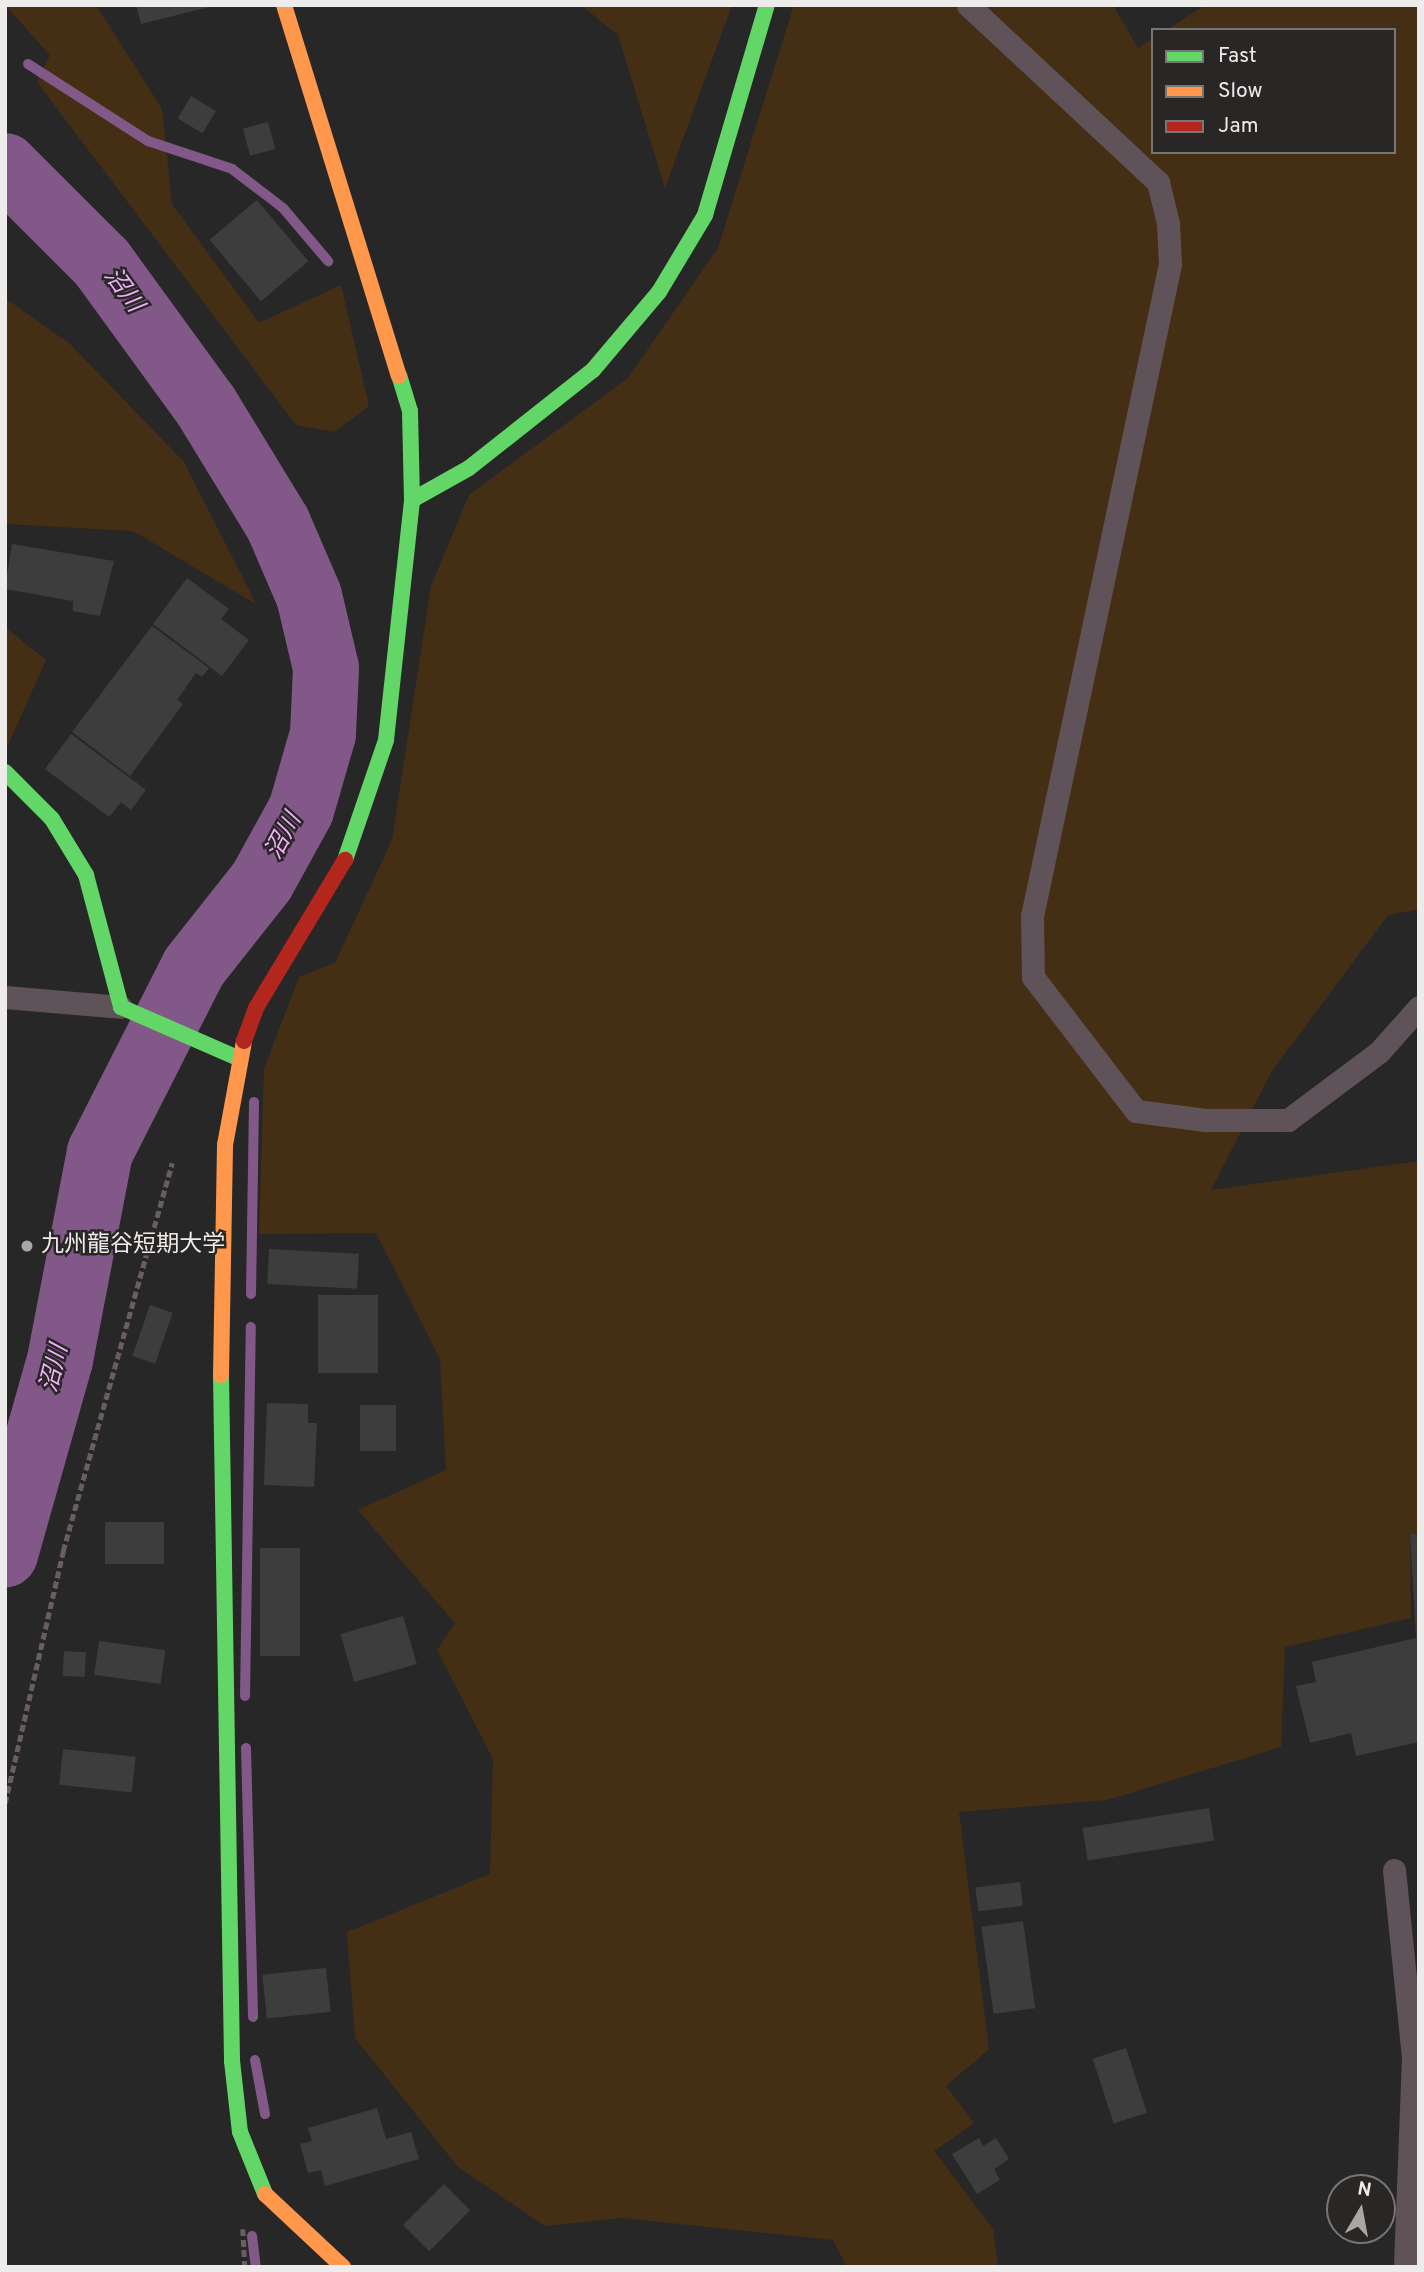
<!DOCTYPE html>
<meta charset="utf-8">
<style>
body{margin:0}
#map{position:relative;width:1424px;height:2272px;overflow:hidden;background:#282727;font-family:Overpass,"Noto Sans JP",sans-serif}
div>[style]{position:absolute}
.green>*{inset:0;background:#442f14}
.stream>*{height:10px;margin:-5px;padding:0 5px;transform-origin:5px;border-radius:5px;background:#825888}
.river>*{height:66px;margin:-33px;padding:0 33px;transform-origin:33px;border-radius:33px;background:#825888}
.building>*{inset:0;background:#3e3d3d;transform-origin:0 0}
.path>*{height:4.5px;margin-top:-2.25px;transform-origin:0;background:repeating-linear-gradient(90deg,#685e62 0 7px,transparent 0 10.5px)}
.lane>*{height:23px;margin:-11.5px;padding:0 11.5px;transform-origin:11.5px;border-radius:11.5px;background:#605259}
.fast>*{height:16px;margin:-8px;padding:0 8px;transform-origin:8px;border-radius:8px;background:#63d668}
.slow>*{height:16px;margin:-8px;padding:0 8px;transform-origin:8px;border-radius:8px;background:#ff974d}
.jam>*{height:16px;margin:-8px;padding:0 8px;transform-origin:8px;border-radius:8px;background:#b3261e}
.dots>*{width:19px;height:19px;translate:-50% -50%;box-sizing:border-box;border:4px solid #292626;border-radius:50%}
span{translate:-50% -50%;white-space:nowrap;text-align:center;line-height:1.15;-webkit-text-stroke:5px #292626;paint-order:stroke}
.poi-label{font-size:23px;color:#eeebeb}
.left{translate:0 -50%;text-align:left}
.water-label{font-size:24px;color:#f2b0fc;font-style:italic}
.frame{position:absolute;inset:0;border:7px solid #eeebeb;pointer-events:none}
.legend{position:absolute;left:1151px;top:28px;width:245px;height:126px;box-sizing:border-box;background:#292626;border:2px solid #787575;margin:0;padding:9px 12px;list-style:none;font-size:21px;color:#eeebeb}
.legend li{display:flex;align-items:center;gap:14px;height:35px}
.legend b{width:35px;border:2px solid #787575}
.north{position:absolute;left:1326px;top:2174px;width:70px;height:70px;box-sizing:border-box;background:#292626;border:2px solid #787575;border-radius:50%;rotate:10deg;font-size:19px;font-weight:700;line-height:28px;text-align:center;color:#eeebeb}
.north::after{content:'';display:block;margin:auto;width:24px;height:32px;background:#a9a6a6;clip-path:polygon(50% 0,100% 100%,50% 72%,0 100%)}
</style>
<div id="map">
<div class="green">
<i style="clip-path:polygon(5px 5px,96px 5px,162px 109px,172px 204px,259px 323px,341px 285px,369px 406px,334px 432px,296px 425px,37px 82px,50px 55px)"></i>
<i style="clip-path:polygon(581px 5px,732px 5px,665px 188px,618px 35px)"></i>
<i style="clip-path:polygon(794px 5px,1113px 5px,1138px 48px,1153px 39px,1153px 152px,1394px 152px,1394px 30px,1167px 30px,1205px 5px,1419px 5px,1419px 909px,1388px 915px,1272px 1071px,1211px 1190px,1419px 1161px,1419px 1534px,1410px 1535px,1411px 1618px,1285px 1647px,1281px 1747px,1107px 1800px,959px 1812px,989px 2049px,946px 2086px,974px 2123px,934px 2151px,993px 2229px,998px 2267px,847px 2267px,833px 2240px,621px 2218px,545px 2226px,458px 2167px,355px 2038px,347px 1932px,490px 1874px,493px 1759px,437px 1650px,455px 1623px,358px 1510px,446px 1470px,440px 1359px,376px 1233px,259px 1234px,264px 1069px,299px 977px,335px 963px,392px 840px,431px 586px,469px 495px,628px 378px,718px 248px)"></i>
<i style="clip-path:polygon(5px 298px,70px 344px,184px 462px,256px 604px,133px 531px,5px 524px)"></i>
<i style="clip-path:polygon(5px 627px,46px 660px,8px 745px,5px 742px)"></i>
</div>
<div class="stream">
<i style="left:28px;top:64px;width:143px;rotate:32.7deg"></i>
<i style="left:148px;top:141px;width:89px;rotate:18.4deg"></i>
<i style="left:232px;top:169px;width:64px;rotate:37.4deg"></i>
<i style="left:283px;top:208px;width:70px;rotate:49.7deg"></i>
<i style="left:251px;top:1294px;width:192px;rotate:-89.1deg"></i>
<i style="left:245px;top:1696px;width:369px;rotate:-89.1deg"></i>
<i style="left:246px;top:1748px;width:269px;rotate:88.5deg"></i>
<i style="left:255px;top:2060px;width:55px;rotate:79.5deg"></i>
<i style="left:252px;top:2236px;width:31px;rotate:83deg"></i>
</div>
<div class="river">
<i style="left:5px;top:166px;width:137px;rotate:45deg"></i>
<i style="left:102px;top:263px;width:177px;rotate:54deg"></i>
<i style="left:206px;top:406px;width:138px;rotate:58.6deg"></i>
<i style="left:278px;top:524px;width:78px;rotate:66.7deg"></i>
<i style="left:309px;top:596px;width:74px;rotate:76.7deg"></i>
<i style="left:326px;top:668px;width:66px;rotate:92.6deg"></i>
<i style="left:323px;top:734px;width:79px;rotate:106.1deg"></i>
<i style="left:301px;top:810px;width:81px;rotate:118.8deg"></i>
<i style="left:262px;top:881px;width:110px;rotate:128.3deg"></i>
<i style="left:194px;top:967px;width:208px;rotate:116.9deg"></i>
<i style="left:100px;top:1152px;width:212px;rotate:100.9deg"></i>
<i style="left:60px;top:1360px;width:202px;rotate:105.8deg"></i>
</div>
<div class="building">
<i style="clip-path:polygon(136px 5px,213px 5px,213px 6px,141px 24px)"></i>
<i style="left:191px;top:96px;width:29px;height:26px;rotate:31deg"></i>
<i style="left:268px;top:122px;width:28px;height:26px;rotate:75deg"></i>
<i style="left:257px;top:200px;width:80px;height:62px;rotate:50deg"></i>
<i style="clip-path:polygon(12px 544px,114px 561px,100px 616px,73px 611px,73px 601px,5px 589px)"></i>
<i style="clip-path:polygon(187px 578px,229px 609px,221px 619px,249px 640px,222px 676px,153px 624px)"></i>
<i style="clip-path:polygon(152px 626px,209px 668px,202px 677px,196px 673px,177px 700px,183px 704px,130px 776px,72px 732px)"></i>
<i style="clip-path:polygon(71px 734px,146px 790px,131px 810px,121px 802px,109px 817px,45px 769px)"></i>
<i style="left:269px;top:1249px;width:90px;height:35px;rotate:3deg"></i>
<i style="left:318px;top:1295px;width:60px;height:78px"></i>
<i style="left:150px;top:1305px;width:24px;height:54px;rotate:19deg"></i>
<i style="clip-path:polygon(267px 1403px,308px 1404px,308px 1423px,317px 1423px,314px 1487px,264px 1485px)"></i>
<i style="left:360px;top:1405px;width:36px;height:46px"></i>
<i style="left:164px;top:1522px;width:42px;height:59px;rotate:90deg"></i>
<i style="clip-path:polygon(1410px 1534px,1419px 1534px,1419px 1742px,1356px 1756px,1351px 1733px,1310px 1743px,1296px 1686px,1316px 1682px,1312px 1662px,1416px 1638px)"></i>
<i style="left:260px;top:1548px;width:40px;height:108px"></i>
<i style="left:403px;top:1616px;width:50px;height:65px;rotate:74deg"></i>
<i style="left:99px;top:1641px;width:67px;height:34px;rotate:8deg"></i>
<i style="left:64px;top:1651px;width:22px;height:25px;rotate:3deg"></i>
<i style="left:63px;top:1749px;width:73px;height:36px;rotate:6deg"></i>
<i style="left:1209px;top:1808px;width:33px;height:128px;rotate:81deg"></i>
<i style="left:1020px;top:1882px;width:24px;height:45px;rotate:83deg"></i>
<i style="left:1023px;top:1921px;width:88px;height:42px;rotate:82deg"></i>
<i style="left:326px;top:1968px;width:44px;height:64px;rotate:84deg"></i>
<i style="left:1126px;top:2048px;width:68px;height:35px;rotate:72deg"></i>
<i style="clip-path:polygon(377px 2108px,386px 2139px,411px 2132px,419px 2159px,325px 2186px,321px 2170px,308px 2173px,300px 2144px,312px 2141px,308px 2128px)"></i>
<i style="clip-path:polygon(979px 2138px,983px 2146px,996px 2138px,1009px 2159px,994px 2169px,1000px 2180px,977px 2194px,952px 2154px)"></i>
<i style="left:444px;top:2184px;width:37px;height:58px;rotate:45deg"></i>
</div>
<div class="path">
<i style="left:5px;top:1803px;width:259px;rotate:-77deg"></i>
<i style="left:63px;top:1551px;width:403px;rotate:-74.3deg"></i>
<i style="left:243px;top:2229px;width:38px;rotate:87deg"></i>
</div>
<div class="lane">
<i style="left:968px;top:5px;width:260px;rotate:43deg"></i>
<i style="left:1158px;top:182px;width:42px;rotate:76.3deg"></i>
<i style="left:1168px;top:223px;width:41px;rotate:87.2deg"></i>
<i style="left:1170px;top:264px;width:666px;rotate:101.95deg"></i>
<i style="left:1032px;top:916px;width:61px;rotate:89.1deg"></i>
<i style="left:1033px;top:977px;width:169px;rotate:52.5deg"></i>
<i style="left:1136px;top:1111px;width:70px;rotate:7.4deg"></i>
<i style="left:1205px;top:1120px;width:83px"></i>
<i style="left:1288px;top:1120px;width:114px;rotate:-36.8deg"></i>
<i style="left:1379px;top:1052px;width:60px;rotate:-48.4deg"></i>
<i style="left:5px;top:997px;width:116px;rotate:4.9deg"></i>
<i style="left:1394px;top:1870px;width:188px;rotate:84.2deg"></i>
<i style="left:1413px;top:2057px;width:210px;rotate:92.2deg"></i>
</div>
<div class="fast">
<i style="left:412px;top:500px;width:65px;rotate:-29.3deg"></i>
<i style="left:469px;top:468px;width:158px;rotate:-38.3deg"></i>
<i style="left:593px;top:370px;width:102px;rotate:-49.8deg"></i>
<i style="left:659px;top:292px;width:90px;rotate:-59.1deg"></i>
<i style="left:705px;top:215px;width:219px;rotate:-73.6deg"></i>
<i style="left:5px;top:772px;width:66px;rotate:45deg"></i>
<i style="left:52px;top:819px;width:66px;rotate:58.7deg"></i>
<i style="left:86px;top:875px;width:137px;rotate:75.1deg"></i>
<i style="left:121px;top:1007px;width:128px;rotate:23.6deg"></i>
<i style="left:345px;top:860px;width:127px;rotate:-71.1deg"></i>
<i style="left:386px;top:740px;width:241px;rotate:-83.8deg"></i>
<i style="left:412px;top:500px;width:89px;rotate:-91.3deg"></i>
<i style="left:410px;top:411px;width:37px;rotate:-107deg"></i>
<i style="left:221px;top:1375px;width:686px;rotate:89.08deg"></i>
<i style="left:232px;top:2061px;width:71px;rotate:83.6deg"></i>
<i style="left:240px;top:2132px;width:67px;rotate:68deg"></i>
</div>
<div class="slow">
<i style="left:284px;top:5px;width:388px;rotate:72.8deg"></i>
<i style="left:221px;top:1375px;width:230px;rotate:-89deg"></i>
<i style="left:225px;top:1145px;width:106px;rotate:-79.6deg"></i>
<i style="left:265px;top:2194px;width:107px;rotate:43.1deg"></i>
</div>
<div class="jam">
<i style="left:244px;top:1041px;width:35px;rotate:-70deg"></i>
<i style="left:256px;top:1008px;width:173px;rotate:-59deg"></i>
</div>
<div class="dots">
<i style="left:27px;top:1246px;background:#a9a6a6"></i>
</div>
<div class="poi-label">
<span class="left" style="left:41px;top:1246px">九州龍谷短期大学</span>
</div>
<div class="water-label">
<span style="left:122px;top:291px;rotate:54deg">沼川</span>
<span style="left:285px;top:837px;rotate:-62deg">沼川</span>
<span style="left:56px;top:1369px;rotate:-76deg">沼川</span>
</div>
<div class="frame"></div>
<ul class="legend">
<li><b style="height:9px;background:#63d668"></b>Fast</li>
<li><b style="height:9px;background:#ff974d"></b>Slow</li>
<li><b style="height:9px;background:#b3261e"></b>Jam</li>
</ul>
<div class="north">N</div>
</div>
